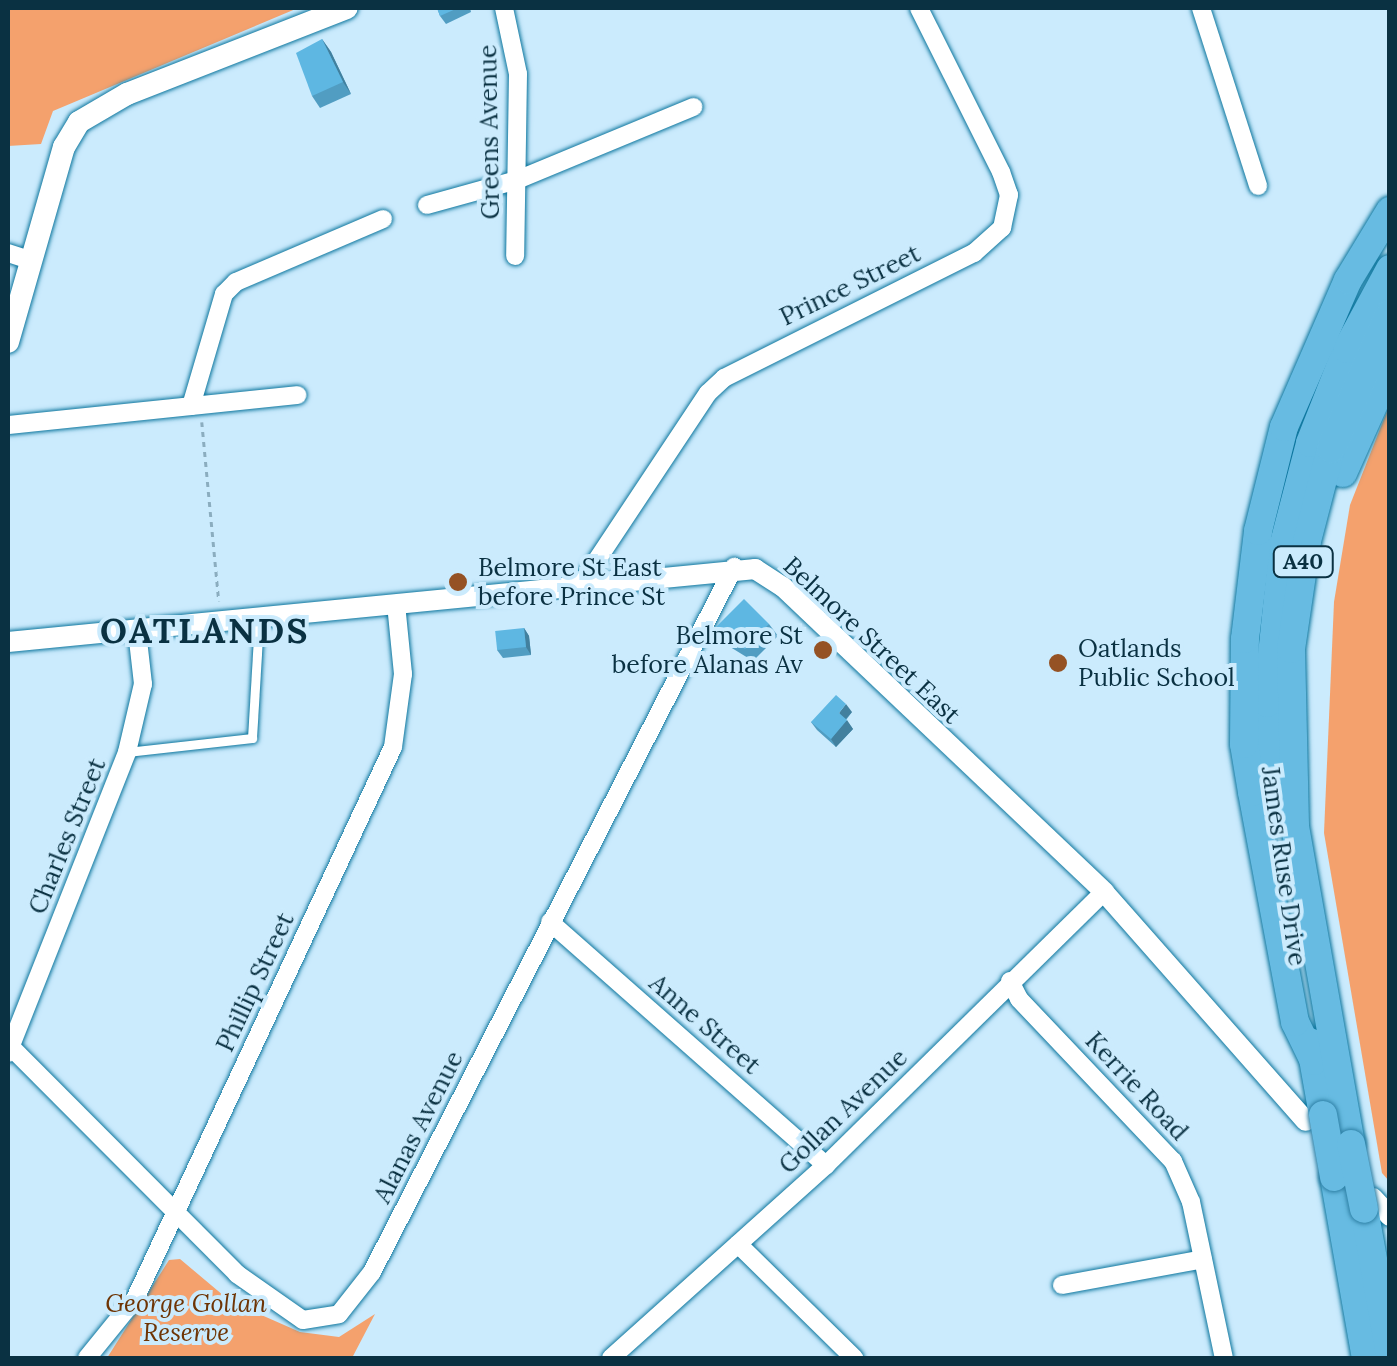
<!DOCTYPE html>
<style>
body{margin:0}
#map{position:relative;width:1397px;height:1366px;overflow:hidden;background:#cbebfd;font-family:Lora,serif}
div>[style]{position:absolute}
.green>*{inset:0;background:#f4a16d}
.path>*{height:2.5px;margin-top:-1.25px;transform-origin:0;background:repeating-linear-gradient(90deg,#8badbf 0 5px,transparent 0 10px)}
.roads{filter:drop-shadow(0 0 2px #0d769e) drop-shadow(0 0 2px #0d769e)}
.service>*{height:9px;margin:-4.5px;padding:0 4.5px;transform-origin:4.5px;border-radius:4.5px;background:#fff}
.minor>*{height:18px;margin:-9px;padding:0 9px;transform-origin:9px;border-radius:9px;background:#fff}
.tertiary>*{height:20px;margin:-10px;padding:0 10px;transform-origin:10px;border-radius:10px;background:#fff}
.secondary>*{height:22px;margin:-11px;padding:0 11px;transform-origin:11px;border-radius:11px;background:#fff}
.trunk>*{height:28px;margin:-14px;padding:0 14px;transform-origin:14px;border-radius:14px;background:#67bbe2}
.bridges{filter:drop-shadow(0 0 2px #2e80a5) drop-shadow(0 0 2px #2e80a5)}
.trunk-bridge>*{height:28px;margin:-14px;padding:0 14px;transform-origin:14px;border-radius:14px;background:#67bbe2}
.wall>*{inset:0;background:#519dc2}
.shaded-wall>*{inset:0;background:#42809e}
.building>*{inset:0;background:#5eb7e2;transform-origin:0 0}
.dots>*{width:28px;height:28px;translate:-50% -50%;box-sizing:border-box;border:5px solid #cbebfd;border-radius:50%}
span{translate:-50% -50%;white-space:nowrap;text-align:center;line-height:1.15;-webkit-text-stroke:8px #cbebfd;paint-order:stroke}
.shield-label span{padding:2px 8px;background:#cbebfd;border:2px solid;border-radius:8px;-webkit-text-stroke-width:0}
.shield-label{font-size:22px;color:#0a3142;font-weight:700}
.street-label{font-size:25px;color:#0a3142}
.poi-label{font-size:25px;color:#0a3142}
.left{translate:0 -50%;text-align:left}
.right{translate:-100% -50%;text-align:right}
.park-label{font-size:25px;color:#6e3404;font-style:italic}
.district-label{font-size:35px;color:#0a3142;font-weight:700;letter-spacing:2.5px}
.frame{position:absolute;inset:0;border:10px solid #0a3142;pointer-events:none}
</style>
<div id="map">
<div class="green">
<i style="clip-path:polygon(8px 8px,298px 8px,53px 111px,41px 144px,8px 146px)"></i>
<i style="clip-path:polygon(1389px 406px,1389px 1181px,1382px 1173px,1324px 833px,1334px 602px,1350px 505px)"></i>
<i style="clip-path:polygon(180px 1259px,230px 1301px,300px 1332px,339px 1337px,375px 1314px,352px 1358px,107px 1358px,169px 1260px)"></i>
</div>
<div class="path">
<i style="left:202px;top:422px;width:180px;rotate:84.6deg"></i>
</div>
<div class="roads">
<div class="service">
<i style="left:127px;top:752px;width:126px;rotate:-6.4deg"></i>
<i style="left:252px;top:738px;width:119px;rotate:-86.6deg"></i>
</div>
<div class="minor">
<i style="left:504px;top:8px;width:67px;rotate:78deg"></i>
<i style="left:518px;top:74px;width:182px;rotate:90.9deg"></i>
<i style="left:1201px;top:8px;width:187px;rotate:72.2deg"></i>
<i style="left:427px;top:205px;width:93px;rotate:-15.5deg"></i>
<i style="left:517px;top:180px;width:191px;rotate:-22.5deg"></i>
<i style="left:8px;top:253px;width:25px;rotate:18deg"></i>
<i style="left:191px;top:406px;width:117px;rotate:-73.6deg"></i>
<i style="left:224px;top:294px;width:17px;rotate:-45deg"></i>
<i style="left:236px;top:282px;width:160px;rotate:-23.2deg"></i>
<i style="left:8px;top:425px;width:291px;rotate:-5.9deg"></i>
<i style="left:581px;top:584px;width:229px;rotate:-56.4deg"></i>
<i style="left:708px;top:393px;width:22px;rotate:-43deg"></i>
<i style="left:724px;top:378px;width:280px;rotate:-26.6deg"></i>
<i style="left:974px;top:253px;width:38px;rotate:-42deg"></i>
<i style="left:1002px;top:228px;width:34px;rotate:-78deg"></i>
<i style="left:1009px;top:195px;width:24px;rotate:-109deg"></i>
<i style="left:1001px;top:172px;width:183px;rotate:-116.6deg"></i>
<i style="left:550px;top:922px;width:368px;rotate:41.4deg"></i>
<i style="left:1010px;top:981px;width:20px;rotate:63deg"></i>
<i style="left:1019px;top:999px;width:224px;rotate:46.5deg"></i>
<i style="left:1173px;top:1161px;width:45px;rotate:66.3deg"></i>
<i style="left:1191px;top:1202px;width:159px;rotate:78.1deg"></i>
<i style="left:10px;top:1046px;width:322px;rotate:45.1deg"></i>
<i style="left:237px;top:1274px;width:80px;rotate:34.9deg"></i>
<i style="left:303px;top:1320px;width:36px;rotate:-9deg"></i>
<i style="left:339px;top:1314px;width:53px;rotate:-51.8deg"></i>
<i style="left:372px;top:1272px;width:793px;rotate:-62.82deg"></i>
<i style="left:8px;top:1053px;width:324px;rotate:-68.4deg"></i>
<i style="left:127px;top:752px;width:70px;rotate:-76.8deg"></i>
<i style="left:143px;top:684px;width:53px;rotate:-96.5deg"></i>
<i style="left:738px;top:1244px;width:163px;rotate:44.5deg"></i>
<i style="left:1062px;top:1285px;width:143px;rotate:-10.4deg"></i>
<i style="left:87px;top:1358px;width:76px;rotate:-50.9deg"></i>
<i style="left:135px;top:1299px;width:609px;rotate:-64.95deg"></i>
<i style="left:393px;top:747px;width:74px;rotate:-82.2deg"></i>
<i style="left:403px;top:674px;width:70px;rotate:-95.7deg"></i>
<i style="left:611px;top:1358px;width:289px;rotate:-41.9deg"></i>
<i style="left:826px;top:1165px;width:390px;rotate:-44.5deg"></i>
</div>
<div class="tertiary">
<i style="left:8px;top:642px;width:751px;rotate:-5.58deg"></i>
<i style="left:755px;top:569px;width:33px;rotate:33deg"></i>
<i style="left:783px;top:587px;width:443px;rotate:43.5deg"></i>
<i style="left:1104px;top:892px;width:305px;rotate:48.6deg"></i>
<i style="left:1373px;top:1198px;width:25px;rotate:47deg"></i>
</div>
<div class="secondary">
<i style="left:8px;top:342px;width:203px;rotate:-74deg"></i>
<i style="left:64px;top:147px;width:29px;rotate:-59deg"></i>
<i style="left:79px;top:122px;width:56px;rotate:-30.3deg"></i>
<i style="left:127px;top:94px;width:236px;rotate:-21.4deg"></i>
</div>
<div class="trunk">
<i style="left:1343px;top:473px;width:115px;rotate:-65.9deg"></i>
<i style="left:1273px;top:822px;width:119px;rotate:-92.9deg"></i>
<i style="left:1267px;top:703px;width:157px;rotate:-84.1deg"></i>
<i style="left:1283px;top:547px;width:107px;rotate:-75.4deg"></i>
<i style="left:1310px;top:443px;width:101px;rotate:-68.5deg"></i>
<i style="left:1347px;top:349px;width:91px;rotate:-61.7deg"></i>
<i style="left:1310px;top:1042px;width:74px;rotate:79.9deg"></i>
<i style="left:1314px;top:1061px;width:43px;rotate:-116deg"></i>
<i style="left:1295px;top:1022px;width:234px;rotate:-100.6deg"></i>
<i style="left:1252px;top:792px;width:49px;rotate:-99.5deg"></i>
<i style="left:1244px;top:744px;width:105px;rotate:-89.5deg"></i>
<i style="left:1245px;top:639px;width:109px;rotate:-83.1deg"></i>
<i style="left:1258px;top:531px;width:107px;rotate:-76deg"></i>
<i style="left:1284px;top:427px;width:160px;rotate:-66.5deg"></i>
<i style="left:1348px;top:280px;width:81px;rotate:-58.7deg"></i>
<i style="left:1351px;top:1144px;width:324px;rotate:-100deg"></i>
<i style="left:1295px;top:825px;width:176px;rotate:-91.3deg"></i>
<i style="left:1291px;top:649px;width:109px;rotate:-81.6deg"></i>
<i style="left:1307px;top:541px;width:95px;rotate:-75.4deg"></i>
<i style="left:1331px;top:449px;width:148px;rotate:-66.5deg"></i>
<i style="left:1334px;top:1177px;width:184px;rotate:80deg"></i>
<i style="left:1364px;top:1209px;width:147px;rotate:79.8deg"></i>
</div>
</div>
<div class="bridges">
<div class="trunk-bridge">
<i style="left:1323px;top:1115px;width:63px;rotate:79.9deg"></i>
<i style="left:1351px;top:1144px;width:66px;rotate:78.7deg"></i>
</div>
</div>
<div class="wall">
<i style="clip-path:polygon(437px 8px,470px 8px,471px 12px,446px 24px,440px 16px)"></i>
<i style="clip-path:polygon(322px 39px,331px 52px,351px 94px,320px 108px,312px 96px)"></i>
<i style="clip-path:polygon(769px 624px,778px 636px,753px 661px,722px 642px,714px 629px)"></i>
<i style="clip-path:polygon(524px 628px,529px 636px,531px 655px,503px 658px,497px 650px)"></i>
<i style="clip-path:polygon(852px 712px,846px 720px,853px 729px,836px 747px,817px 730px,811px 722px)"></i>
</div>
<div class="shaded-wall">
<i style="clip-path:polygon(322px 39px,331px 52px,351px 94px,343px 82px)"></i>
<i style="clip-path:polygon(524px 628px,529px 636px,531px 655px,526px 647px)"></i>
<i style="clip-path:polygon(846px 704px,852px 712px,844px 721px,839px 713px)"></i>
<i style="clip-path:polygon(847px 720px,853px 729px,836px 747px,831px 739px)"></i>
</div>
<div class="building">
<i style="clip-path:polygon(437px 8px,458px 8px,440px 16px)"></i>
<i style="clip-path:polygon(322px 39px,343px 82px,312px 96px,296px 53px)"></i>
<i style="clip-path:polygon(744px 599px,769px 624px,745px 649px,714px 629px)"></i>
<i style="left:524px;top:628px;width:19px;height:29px;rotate:84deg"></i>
<i style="clip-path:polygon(836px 695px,846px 704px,839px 713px,847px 720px,831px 739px,811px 722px)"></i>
</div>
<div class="dots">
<i style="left:458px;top:582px;background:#955224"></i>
<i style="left:823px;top:650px;background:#955224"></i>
<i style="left:1058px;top:663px;background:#955224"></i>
</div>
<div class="shield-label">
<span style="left:1303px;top:562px">A40</span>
</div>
<div class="street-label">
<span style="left:489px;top:132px;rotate:-91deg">Greens Avenue</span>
<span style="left:850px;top:285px;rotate:-26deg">Prince Street</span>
<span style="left:872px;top:640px;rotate:43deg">Belmore Street East</span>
<span style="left:67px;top:836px;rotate:-68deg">Charles Street</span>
<span style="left:1284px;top:866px;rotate:82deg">James Ruse Drive</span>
<span style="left:255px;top:982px;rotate:-65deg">Phillip Street</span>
<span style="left:705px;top:1024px;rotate:41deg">Anne Street</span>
<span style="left:1137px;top:1086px;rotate:47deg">Kerrie Road</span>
<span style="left:843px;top:1111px;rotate:-44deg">Gollan Avenue</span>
<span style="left:418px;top:1127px;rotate:-63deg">Alanas Avenue</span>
</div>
<div class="poi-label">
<span class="left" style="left:478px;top:582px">Belmore St East<br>before Prince St</span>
<span class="right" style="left:803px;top:650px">Belmore St<br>before Alanas Av</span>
<span class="left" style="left:1078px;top:663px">Oatlands<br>Public School</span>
</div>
<div class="park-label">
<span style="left:186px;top:1318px">George Gollan<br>Reserve</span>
</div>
<div class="district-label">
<span style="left:205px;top:631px">OATLANDS</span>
</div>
<div class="frame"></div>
</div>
